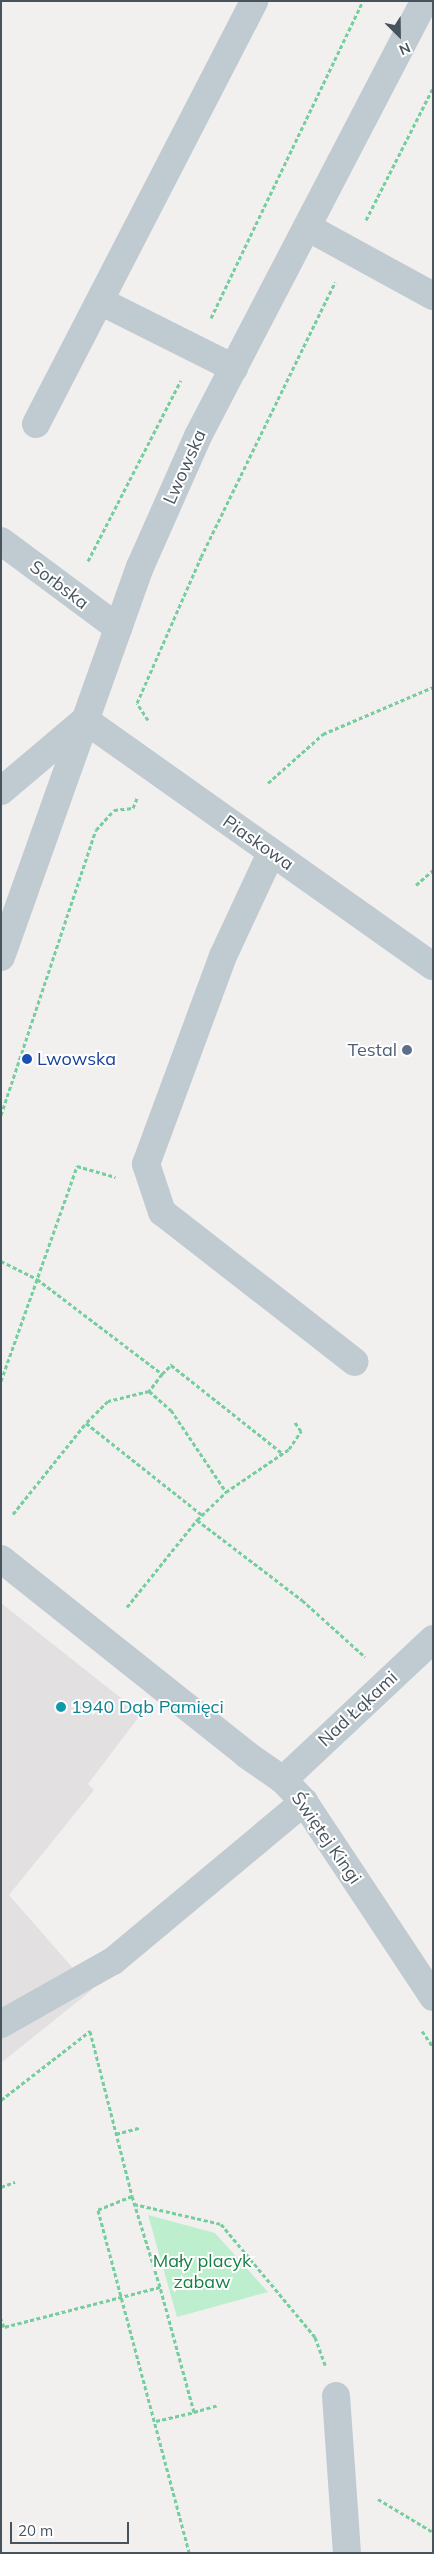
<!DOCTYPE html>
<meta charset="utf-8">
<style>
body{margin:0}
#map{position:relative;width:434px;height:2554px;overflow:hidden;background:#f2efef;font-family:Mulish,sans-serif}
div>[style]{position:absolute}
.education>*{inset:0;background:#e3e0e1}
.green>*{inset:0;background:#bdefce}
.path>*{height:3px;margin-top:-1.5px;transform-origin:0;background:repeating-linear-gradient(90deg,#75ce9d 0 4px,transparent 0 6.5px)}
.minor>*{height:28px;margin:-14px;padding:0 14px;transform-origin:14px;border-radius:14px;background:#bfcad1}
.dots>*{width:14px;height:14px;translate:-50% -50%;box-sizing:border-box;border:2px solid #fff;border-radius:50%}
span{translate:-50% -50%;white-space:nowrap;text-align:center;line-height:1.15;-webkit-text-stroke:4px #fff;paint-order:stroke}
.street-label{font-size:18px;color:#47535d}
.service-label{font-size:18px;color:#4e5e75}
.right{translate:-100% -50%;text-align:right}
.transit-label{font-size:18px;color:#164399}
.left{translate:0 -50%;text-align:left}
.culture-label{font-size:18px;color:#0d838f}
.park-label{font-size:18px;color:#167f45}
.frame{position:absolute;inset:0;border:2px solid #47535d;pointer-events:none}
.north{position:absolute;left:374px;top:10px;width:50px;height:50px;-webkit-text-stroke:4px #fff;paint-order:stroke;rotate:157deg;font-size:14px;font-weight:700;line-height:20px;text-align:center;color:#47535d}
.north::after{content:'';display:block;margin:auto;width:18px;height:22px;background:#47535d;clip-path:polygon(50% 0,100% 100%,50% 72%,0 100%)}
.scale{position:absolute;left:10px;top:2522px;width:119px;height:22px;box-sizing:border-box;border:2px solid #47535d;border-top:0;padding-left:6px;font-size:15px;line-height:18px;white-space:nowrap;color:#47535d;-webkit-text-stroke:4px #fff;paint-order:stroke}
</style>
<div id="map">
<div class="education">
<i style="clip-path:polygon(1px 1603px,141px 1714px,88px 1784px,94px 1790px,9px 1895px,92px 1990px,1px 2063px)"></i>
</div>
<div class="green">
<i style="clip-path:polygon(148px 2215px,215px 2233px,268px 2292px,177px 2317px)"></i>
</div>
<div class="path">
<i style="left:366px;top:220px;width:148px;rotate:-63.1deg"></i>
<i style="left:211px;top:318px;width:352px;rotate:-64.4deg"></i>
<i style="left:88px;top:561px;width:203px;rotate:-62.8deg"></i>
<i style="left:148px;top:720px;width:20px;rotate:-123deg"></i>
<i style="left:137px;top:703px;width:159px;rotate:-66.3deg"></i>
<i style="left:201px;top:557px;width:306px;rotate:-64deg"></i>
<i style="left:268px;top:783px;width:74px;rotate:-41.7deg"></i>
<i style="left:323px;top:734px;width:120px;rotate:-23.1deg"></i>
<i style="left:416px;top:885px;width:23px;rotate:-41deg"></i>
<i style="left:1px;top:1115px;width:300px;rotate:-71.6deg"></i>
<i style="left:96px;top:830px;width:27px;rotate:-48deg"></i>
<i style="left:114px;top:810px;width:19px;rotate:-6deg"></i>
<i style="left:133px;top:808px;width:11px;rotate:-68deg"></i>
<i style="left:1px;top:1261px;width:40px;rotate:26.6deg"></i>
<i style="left:37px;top:1279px;width:157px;rotate:37.2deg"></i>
<i style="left:162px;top:1374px;width:21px;rotate:127deg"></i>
<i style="left:149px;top:1391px;width:29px;rotate:41deg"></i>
<i style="left:171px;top:1410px;width:99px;rotate:56.1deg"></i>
<i style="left:226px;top:1492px;width:76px;rotate:-34.3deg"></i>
<i style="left:289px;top:1449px;width:22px;rotate:-56deg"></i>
<i style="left:301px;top:1431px;width:12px;rotate:-125deg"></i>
<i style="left:171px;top:1365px;width:142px;rotate:38.4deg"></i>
<i style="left:162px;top:1374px;width:14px;rotate:-45deg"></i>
<i style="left:1px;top:1381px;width:228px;rotate:-70.5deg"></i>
<i style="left:77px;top:1166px;width:40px;rotate:16deg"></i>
<i style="left:149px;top:1391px;width:42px;rotate:166.3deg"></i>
<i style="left:108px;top:1401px;width:31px;rotate:135deg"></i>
<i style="left:86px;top:1423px;width:148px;rotate:38.4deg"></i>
<i style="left:13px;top:1514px;width:117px;rotate:-51.3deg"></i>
<i style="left:197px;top:1520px;width:132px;rotate:37.3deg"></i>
<i style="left:302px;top:1600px;width:85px;rotate:42.1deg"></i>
<i style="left:127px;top:1607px;width:112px;rotate:-51.2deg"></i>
<i style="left:197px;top:1520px;width:40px;rotate:-44deg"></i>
<i style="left:422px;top:2031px;width:19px;rotate:55deg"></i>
<i style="left:1px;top:2100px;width:113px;rotate:-37.8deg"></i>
<i style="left:90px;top:2031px;width:170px;rotate:75.7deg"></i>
<i style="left:132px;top:2196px;width:95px;rotate:72.9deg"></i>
<i style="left:160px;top:2287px;width:161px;rotate:165.6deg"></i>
<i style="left:4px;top:2327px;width:9px;rotate:-111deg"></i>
<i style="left:116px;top:2134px;width:24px;rotate:-15deg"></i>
<i style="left:1px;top:2187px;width:15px;rotate:-20deg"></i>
<i style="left:132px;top:2196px;width:37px;rotate:158deg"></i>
<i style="left:98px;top:2210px;width:355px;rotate:75.1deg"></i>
<i style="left:134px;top:2204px;width:89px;rotate:12.9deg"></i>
<i style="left:221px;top:2224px;width:147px;rotate:50.2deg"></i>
<i style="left:315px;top:2337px;width:30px;rotate:70deg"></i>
<i style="left:194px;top:2412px;width:25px;rotate:-16deg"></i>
<i style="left:156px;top:2421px;width:39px;rotate:-13deg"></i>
<i style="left:194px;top:2412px;width:130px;rotate:-105.2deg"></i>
<i style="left:378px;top:2499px;width:64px;rotate:31deg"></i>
</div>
<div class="minor">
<i style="left:307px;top:227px;width:144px;rotate:28.7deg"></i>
<i style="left:100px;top:301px;width:150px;rotate:26.6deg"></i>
<i style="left:36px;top:424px;width:476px;rotate:-62.7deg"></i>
<i style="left:1px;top:541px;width:146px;rotate:36.6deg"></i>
<i style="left:1px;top:791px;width:110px;rotate:-40.2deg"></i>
<i style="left:85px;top:720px;width:426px;rotate:35.3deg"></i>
<i style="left:271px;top:853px;width:114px;rotate:115deg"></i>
<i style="left:223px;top:956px;width:222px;rotate:110.3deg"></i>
<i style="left:146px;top:1164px;width:51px;rotate:71.6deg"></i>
<i style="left:162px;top:1212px;width:244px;rotate:37.9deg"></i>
<i style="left:1px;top:957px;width:414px;rotate:-70.4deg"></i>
<i style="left:140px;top:567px;width:143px;rotate:-66.1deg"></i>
<i style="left:198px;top:436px;width:490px;rotate:-62.5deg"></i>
<i style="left:1px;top:1559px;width:315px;rotate:38.5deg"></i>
<i style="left:247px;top:1755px;width:44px;rotate:34.8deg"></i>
<i style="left:283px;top:1780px;width:30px;rotate:46deg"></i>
<i style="left:304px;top:1802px;width:234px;rotate:56.5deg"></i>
<i style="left:283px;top:1780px;width:206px;rotate:-43.2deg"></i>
<i style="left:1px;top:2024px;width:129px;rotate:-29.4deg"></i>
<i style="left:113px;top:1961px;width:249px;rotate:-39.8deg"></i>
<i style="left:336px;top:2396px;width:157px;rotate:86deg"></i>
</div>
<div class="dots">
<i style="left:407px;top:1050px;background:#5c6f8a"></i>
<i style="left:27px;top:1059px;background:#1a4fb4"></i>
<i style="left:61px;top:1707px;background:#0f9aa8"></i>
</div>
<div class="street-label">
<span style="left:185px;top:467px;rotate:-66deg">Lwowska</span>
<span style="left:59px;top:585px;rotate:37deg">Sorbska</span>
<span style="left:258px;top:843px;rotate:35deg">Piaskowa</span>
<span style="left:358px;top:1709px;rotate:-43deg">Nad Łąkami</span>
<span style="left:326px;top:1838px;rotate:55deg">Świętej Kingi</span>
</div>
<div class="service-label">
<span class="right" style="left:397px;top:1050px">Testal</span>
</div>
<div class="transit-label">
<span class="left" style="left:37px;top:1059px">Lwowska</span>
</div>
<div class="culture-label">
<span class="left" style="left:71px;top:1707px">1940 Dąb Pamięci</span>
</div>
<div class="park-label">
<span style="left:202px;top:2272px">Mały placyk<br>zabaw</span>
</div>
<div class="frame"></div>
<div class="north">N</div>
<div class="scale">20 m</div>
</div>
